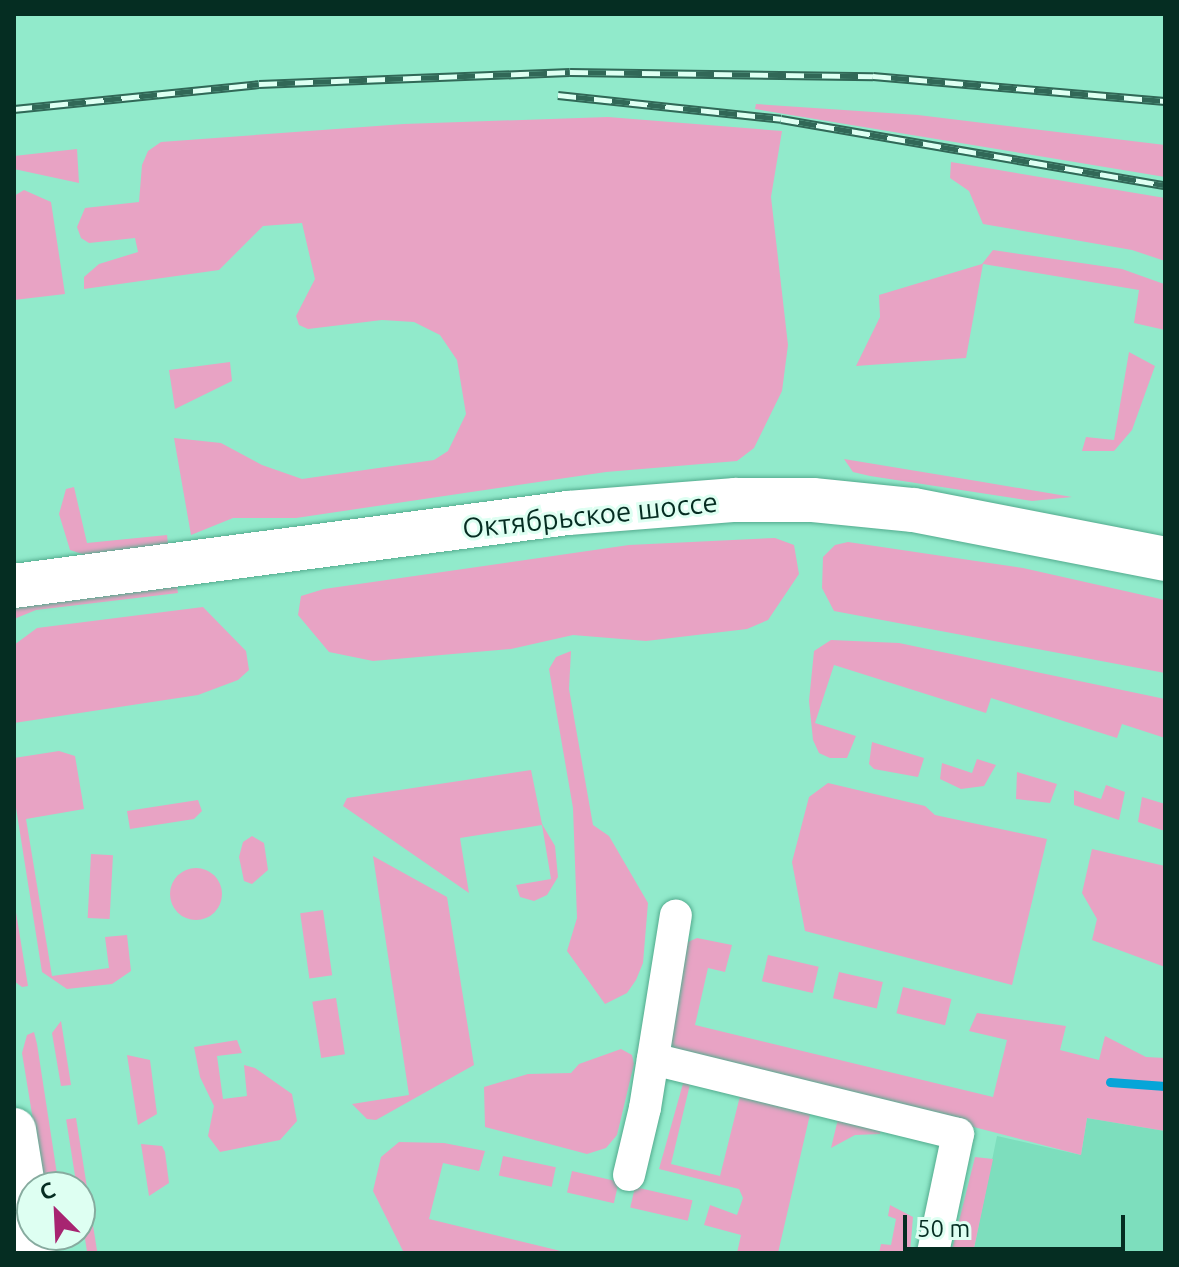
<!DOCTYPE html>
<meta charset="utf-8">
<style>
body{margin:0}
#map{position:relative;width:1179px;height:1267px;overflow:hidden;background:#91eacb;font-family:Ubuntu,sans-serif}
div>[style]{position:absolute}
.built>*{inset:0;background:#7ddebd}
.green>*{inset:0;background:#e8a3c4;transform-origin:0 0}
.round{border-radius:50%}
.stream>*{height:9px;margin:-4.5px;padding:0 4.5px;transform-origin:4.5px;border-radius:4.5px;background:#07a5d8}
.roads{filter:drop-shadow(0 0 2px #53ab8e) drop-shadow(0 0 2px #53ab8e)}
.street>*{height:32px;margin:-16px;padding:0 16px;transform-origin:16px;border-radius:16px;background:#fff}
.secondary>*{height:44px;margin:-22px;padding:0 22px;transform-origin:22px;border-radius:22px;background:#fff}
.rail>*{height:9px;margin-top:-4.5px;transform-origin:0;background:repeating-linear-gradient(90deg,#defff2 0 18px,#316857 0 36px);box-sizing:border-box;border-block:2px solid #316857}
span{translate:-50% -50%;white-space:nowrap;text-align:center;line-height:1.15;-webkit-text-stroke:6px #defff2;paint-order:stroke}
.street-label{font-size:28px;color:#052d22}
.frame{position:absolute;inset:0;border:16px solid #052d22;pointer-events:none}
.north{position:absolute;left:16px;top:1171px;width:80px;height:80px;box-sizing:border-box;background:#defff2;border:2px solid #87ab9f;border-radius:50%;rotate:336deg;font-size:22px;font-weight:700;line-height:32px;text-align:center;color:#052d22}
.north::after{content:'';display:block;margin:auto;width:28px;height:36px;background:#a72471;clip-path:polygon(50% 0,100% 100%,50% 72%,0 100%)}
.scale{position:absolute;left:903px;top:1215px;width:222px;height:36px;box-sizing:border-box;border:4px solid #052d22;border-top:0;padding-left:10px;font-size:24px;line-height:28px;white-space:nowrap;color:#052d22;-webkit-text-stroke:6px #defff2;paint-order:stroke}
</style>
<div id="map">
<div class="built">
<i style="clip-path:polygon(1087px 1118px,1165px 1131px,1165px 1253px,973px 1253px,997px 1136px,1081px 1155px)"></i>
</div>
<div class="green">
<i style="clip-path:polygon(756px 104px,918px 115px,1165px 145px,1165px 177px,755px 109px)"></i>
<i style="clip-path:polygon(608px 117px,782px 131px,771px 197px,788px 345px,782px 391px,754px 448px,737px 461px,606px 472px,296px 518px,233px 518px,191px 535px,174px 438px,221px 443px,262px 465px,302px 479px,434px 460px,448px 451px,466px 414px,457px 360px,440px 335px,414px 322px,382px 320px,308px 329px,299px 325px,296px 316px,315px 279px,302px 223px,263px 226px,219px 270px,84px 289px,84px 277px,99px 264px,138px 252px,135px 238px,89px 243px,81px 238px,77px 227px,85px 208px,139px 202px,142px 165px,148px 151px,161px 142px,404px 124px)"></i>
<i style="clip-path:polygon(77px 149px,79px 183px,14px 169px,14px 156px)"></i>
<i style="clip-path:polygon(951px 162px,1165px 198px,1165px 261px,1132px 250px,983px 224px,969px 191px,950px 178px)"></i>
<i style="clip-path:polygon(24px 190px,51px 202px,65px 294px,14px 300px,14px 196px)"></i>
<i style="clip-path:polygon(993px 250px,1122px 269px,1164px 284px,1165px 330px,1134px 323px,1139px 290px,983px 264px,966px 358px,856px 366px,880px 317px,879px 295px,982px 264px)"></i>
<i style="clip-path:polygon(1129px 352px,1155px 366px,1132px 430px,1114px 451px,1082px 451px,1086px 437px,1114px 440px)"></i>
<i style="clip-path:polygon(230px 362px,232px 381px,175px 409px,169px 370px)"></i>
<i style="clip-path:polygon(844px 459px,977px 481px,1072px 497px,1032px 501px,870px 476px,853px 472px)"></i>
<i style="clip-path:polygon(74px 487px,87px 543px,167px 535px,168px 544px,85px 555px,70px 550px,59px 514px,66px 489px)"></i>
<i style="clip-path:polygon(775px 538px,794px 545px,799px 574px,768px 620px,747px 629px,646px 641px,573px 635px,511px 649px,373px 661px,329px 652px,298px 615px,301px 596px,324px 589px,629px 545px)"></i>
<i style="clip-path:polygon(848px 542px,1023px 568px,1165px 600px,1165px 673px,834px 611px,822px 588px,823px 557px,835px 545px)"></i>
<i style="clip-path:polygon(177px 587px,178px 593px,36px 610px,14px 619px,14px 609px,31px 604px)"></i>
<i style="clip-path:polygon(203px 607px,246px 651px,249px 670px,238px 680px,198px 695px,14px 723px,14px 645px,37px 628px)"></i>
<i style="clip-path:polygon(831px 640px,899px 643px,1165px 699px,1165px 738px,1122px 724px,1117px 738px,991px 698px,986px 713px,834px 665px,815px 723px,856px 736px,847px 758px,830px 758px,819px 753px,813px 740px,809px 701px,814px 651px)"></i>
<i style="clip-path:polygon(571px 651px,569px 689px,593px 825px,609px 836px,648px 903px,643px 963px,636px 980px,627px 993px,605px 1004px,567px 951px,577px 918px,573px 808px,549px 669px,556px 657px)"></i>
<i style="clip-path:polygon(872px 742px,924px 758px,918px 777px,874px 769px,869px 764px)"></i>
<i style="clip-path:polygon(59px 751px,75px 756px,84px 809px,26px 819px,52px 976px,109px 968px,105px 937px,127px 935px,131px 971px,112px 984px,67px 989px,42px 972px,14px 795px,14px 758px)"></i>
<i style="clip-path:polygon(977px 759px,996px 765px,984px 786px,961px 789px,940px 779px,942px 763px,972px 773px)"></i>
<i style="clip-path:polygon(531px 770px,542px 824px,555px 846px,558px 877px,547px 895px,534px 901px,520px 897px,516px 885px,551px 879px,542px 825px,460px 838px,469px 893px,343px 806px,347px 798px)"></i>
<i style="clip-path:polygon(1017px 772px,1057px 784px,1050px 803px,1016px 799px)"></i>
<i style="clip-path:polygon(828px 783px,925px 806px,935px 815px,1047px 839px,1012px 985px,805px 931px,792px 862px,809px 797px)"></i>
<i style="clip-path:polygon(1106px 785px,1125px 792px,1119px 820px,1074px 805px,1074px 790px,1101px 799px)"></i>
<i style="clip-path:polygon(1142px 797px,1165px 804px,1165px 831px,1138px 822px)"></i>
<i style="clip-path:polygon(198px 800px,202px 811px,194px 819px,130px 829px,127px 811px)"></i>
<i style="clip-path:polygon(252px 836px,264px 843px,268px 870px,252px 884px,244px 881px,239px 857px,243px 842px)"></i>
<i style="clip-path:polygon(1092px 849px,1165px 866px,1165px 967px,1092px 940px,1097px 919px,1082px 893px)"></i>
<i style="left:91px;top:854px;width:22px;height:64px;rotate:3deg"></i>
<i style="clip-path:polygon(373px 856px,447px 897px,474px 1065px,376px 1120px,367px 1119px,352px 1104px,409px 1095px)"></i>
<i class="round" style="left:170px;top:868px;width:52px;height:52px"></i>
<i style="clip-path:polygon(14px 900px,28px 986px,22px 987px,14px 981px)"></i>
<i style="left:323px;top:910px;width:66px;height:23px;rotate:82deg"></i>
<i style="clip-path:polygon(697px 938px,732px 945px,725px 972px,708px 968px,695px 1025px,993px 1097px,1007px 1040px,969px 1031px,977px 1013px,1066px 1026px,1060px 1050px,1099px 1060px,1105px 1036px,1146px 1057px,1165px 1058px,1165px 1131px,1087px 1118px,1081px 1155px,670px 1048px,681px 945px)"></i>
<i style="left:768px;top:955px;width:52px;height:27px;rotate:13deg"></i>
<i style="left:839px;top:972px;width:45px;height:27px;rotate:13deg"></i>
<i style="left:903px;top:987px;width:50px;height:27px;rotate:14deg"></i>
<i style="left:336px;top:998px;width:57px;height:24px;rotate:81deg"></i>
<i style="clip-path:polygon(61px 1021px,71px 1085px,61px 1086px,52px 1033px)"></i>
<i style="clip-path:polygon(34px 1032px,37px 1044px,59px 1187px,44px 1187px,22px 1053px,27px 1035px)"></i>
<i style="clip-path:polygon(237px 1040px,242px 1053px,217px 1056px,223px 1099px,247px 1096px,244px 1065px,255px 1068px,292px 1094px,297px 1121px,280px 1140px,220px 1152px,208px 1136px,214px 1106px,200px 1077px,194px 1047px)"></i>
<i style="clip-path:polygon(621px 1049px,632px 1055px,634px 1064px,617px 1135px,606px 1148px,587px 1154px,485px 1127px,484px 1087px,528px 1074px,571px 1073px,579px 1064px)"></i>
<i style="clip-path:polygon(127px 1055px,150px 1060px,157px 1114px,138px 1125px)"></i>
<i style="clip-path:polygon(684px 1080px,691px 1080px,671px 1164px,720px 1176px,741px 1092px,811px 1110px,778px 1253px,737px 1253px,741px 1235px,704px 1225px,710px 1205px,737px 1215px,743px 1198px,739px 1189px,659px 1169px)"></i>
<i style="clip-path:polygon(839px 1115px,881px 1128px,880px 1134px,855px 1135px,831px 1148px)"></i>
<i style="left:76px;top:1118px;width:137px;height:10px;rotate:81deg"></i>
<i style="clip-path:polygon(399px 1142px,444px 1143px,485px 1151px,479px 1171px,443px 1163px,429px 1219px,569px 1253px,404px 1253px,373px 1191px,381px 1157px)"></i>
<i style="clip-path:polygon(141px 1144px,162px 1146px,165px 1152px,169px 1183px,149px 1196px)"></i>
<i style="left:503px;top:1156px;width:54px;height:20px;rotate:12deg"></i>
<i style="clip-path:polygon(975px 1157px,993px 1159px,973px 1253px,951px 1253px)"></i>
<i style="left:572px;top:1171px;width:48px;height:22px;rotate:13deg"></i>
<i style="left:635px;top:1187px;width:59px;height:21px;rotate:13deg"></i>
<i style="clip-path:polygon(890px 1205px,913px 1217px,910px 1253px,879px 1253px,881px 1244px,891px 1245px,896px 1219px,888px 1216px)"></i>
</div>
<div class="stream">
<i style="left:1110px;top:1082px;width:55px;rotate:4.2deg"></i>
</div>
<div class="roads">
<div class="street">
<i style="left:653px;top:1059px;width:314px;rotate:13.8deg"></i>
<i style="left:958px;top:1134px;width:122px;rotate:101.9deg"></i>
<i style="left:629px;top:1175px;width:69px;rotate:-76.6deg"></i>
<i style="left:645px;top:1108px;width:195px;rotate:-80.9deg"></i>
</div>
<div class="secondary">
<i style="left:14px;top:586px;width:559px;rotate:-7.51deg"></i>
<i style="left:568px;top:513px;width:168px;rotate:-4.5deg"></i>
<i style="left:735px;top:500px;width:78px"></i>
<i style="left:813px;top:500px;width:101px;rotate:5.7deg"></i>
<i style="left:914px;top:510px;width:256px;rotate:11deg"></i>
<i style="left:14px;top:1130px;width:125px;rotate:80.8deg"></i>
</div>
</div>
<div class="rail">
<i style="left:558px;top:95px;width:224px;rotate:6.1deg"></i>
<i style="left:781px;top:119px;width:390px;rotate:9.8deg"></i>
<i style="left:14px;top:109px;width:246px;rotate:-5.8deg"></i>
<i style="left:259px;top:84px;width:311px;rotate:-2.2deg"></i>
<i style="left:570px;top:72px;width:303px;rotate:0.8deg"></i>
<i style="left:873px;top:76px;width:293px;rotate:4.9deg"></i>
</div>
<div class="street-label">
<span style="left:590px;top:515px;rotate:-6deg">Октябрьское шоссе</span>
</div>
<div class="frame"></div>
<div class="north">С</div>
<div class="scale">50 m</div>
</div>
